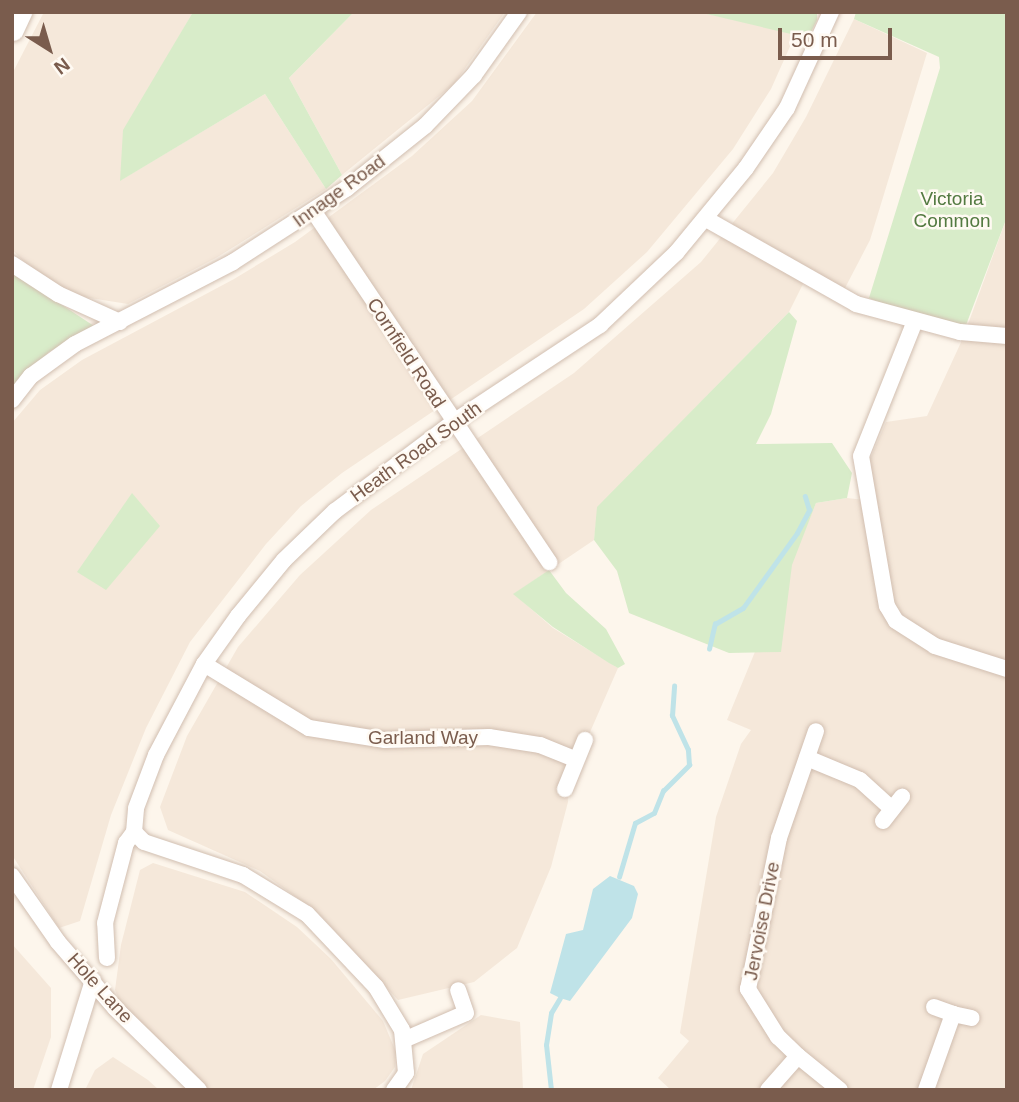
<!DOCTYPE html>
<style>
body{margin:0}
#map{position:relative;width:1019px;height:1102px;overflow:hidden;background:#fdf6ec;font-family:Helvetica,sans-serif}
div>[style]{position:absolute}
.residential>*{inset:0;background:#f5e8da}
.green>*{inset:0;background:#d8ecc9}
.water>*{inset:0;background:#bfe3e8}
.stream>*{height:4.5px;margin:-2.25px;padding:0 2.25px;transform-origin:2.25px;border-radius:2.25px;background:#bfe3e8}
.roads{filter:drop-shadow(0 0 2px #d1beb0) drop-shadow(0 0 2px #d1beb0)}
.street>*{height:16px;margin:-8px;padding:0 8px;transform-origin:8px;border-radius:8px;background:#fff}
.secondary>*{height:23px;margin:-11.5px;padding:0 11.5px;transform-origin:11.5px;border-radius:11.5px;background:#fff}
span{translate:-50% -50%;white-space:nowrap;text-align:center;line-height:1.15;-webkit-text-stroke:5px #fffaf3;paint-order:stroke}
.street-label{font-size:19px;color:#7a5c4d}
.park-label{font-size:19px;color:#537a41}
.frame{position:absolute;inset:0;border:14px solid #7a5c4d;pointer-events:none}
.north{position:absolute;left:14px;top:14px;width:70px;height:70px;-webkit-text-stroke:5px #fffaf3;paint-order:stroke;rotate:143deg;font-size:19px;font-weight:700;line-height:28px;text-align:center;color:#7a5c4d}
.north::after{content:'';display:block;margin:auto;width:24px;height:32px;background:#7a5c4d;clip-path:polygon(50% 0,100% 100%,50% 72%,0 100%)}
.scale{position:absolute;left:778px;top:28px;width:114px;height:32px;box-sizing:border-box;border:4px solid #7a5c4d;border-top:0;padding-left:9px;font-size:21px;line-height:24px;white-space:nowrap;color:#7a5c4d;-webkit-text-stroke:5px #fffaf3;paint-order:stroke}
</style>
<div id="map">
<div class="residential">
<i style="clip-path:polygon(44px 12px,193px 12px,161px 68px,121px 180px,265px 94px,326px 189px,216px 258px,128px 304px,71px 295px,33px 270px,12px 250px,12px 74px)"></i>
<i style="clip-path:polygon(354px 12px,505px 12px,454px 84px,342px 175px,289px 78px)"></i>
<i style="clip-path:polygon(537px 12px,698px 12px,796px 33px,771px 89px,733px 149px,647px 252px,584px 309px,342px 473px,301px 506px,266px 544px,190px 642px,146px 728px,111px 815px,80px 921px,59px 928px,12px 855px,12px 423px,40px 390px,82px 360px,234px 279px,295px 242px,412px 156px,472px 101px)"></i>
<i style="clip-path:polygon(854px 19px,927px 53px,870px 240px,844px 290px,806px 278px,789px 312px,598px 507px,594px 540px,514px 594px,553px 628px,618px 668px,567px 785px,568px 802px,551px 867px,517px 948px,474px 982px,398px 1000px,318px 913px,260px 871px,168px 830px,160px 807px,187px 736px,238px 647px,300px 575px,371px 510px,574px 373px,701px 262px,773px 173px,806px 117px)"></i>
<i style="clip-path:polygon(1007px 217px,1007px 1090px,671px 1090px,658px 1078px,689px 1041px,680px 1033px,716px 817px,741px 744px,751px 730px,727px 720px,816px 503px,847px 498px,874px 501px,868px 464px,886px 422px,927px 416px,963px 338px)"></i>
<i style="clip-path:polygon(153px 863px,245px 892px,297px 927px,331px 959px,383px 1021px,396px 1052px,395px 1067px,385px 1081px,373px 1090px,206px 1090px,121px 1005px,115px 990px,121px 945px,140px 870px)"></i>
<i style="clip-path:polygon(12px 944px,51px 988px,51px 1037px,33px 1090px,12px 1090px)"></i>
<i style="clip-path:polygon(481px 1015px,520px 1022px,523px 1090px,411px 1090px,423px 1054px)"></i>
<i style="clip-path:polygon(113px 1057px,148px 1080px,159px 1090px,85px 1090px,95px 1070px)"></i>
</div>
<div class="green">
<i style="clip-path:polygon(193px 12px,354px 12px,289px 78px,342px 175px,326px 189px,265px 94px,120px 181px,123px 130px)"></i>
<i style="clip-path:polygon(698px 12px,817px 12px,817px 20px,808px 38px)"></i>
<i style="clip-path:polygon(856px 12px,1007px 12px,1007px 217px,966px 325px,903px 313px,869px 298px,940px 68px,939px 57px,854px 19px)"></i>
<i style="clip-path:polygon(12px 272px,94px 326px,49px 352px,12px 389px)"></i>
<i style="clip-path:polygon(789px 312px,797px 321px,771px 414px,756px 444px,832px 443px,852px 473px,847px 498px,816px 503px,792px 565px,781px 652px,729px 653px,629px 613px,617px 571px,594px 540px,597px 507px)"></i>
<i style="clip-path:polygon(132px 493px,160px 526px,106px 590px,77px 572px)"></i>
<i style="clip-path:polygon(549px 570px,566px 593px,606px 629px,625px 664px,618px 668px,609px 663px,553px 627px,513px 594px)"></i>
</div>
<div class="water">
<i style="clip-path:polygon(610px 876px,634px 886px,638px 894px,632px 918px,570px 1001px,560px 998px,550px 993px,566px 934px,583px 930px,593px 889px)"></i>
</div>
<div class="stream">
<i style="left:709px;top:649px;width:26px;rotate:-77deg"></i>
<i style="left:715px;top:624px;width:32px;rotate:-30deg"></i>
<i style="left:743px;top:608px;width:92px;rotate:-54.2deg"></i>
<i style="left:797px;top:533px;width:26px;rotate:-62deg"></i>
<i style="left:809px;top:510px;width:14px;rotate:-107deg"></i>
<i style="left:619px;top:877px;width:56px;rotate:-73.5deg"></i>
<i style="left:635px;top:823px;width:21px;rotate:-28deg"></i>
<i style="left:654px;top:813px;width:24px;rotate:-68deg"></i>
<i style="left:663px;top:791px;width:37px;rotate:-45deg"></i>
<i style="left:689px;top:765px;width:15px;rotate:-94deg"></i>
<i style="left:688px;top:750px;width:38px;rotate:-115deg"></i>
<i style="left:672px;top:716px;width:30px;rotate:-86deg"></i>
<i style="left:551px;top:1090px;width:45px;rotate:-96.3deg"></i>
<i style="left:546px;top:1045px;width:32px;rotate:-81deg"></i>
<i style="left:551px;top:1013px;width:17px;rotate:-59deg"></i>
</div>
<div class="roads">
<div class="street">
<i style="left:314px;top:212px;width:422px;rotate:56.1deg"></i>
<i style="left:706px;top:219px;width:172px;rotate:29.5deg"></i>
<i style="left:856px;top:304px;width:108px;rotate:15.1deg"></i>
<i style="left:960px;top:332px;width:47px;rotate:4.9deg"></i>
<i style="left:12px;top:264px;width:55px;rotate:33.1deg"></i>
<i style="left:58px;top:294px;width:68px;rotate:24.3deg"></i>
<i style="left:915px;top:321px;width:145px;rotate:111.8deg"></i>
<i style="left:861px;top:456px;width:152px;rotate:80.2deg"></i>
<i style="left:887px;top:606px;width:17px;rotate:59deg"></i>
<i style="left:896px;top:621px;width:46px;rotate:32.7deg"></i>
<i style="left:935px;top:646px;width:76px;rotate:17.7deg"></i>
<i style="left:12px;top:400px;width:31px;rotate:-52deg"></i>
<i style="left:31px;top:376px;width:54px;rotate:-36deg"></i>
<i style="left:75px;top:344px;width:178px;rotate:-27.4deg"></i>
<i style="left:233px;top:262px;width:135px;rotate:-32.9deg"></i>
<i style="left:346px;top:189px;width:101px;rotate:-38.6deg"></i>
<i style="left:425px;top:126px;width:71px;rotate:-46.1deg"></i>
<i style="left:474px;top:75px;width:77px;rotate:-54.5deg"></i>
<i style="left:204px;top:664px;width:123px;rotate:31.4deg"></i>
<i style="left:309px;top:728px;width:77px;rotate:9deg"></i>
<i style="left:385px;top:740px;width:104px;rotate:-1.7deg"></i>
<i style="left:489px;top:737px;width:52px;rotate:8.9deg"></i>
<i style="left:540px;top:745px;width:37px;rotate:22deg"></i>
<i style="left:807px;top:758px;width:57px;rotate:22.5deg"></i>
<i style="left:860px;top:780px;width:43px;rotate:42.2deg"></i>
<i style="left:565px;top:789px;width:53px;rotate:-67.8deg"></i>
<i style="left:883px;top:821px;width:31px;rotate:-52deg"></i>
<i style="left:134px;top:832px;width:14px;rotate:45deg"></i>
<i style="left:144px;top:842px;width:104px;rotate:18.4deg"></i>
<i style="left:243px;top:875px;width:75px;rotate:31.4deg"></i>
<i style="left:307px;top:914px;width:100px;rotate:46.6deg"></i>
<i style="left:376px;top:987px;width:50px;rotate:58.8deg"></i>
<i style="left:402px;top:1030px;width:43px;rotate:84.7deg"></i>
<i style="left:406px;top:1073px;width:21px;rotate:125deg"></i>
<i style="left:12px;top:876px;width:80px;rotate:55.1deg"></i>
<i style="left:58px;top:942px;width:87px;rotate:49.2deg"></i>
<i style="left:115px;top:1008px;width:117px;rotate:44.3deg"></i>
<i style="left:107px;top:958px;width:35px;rotate:-93deg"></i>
<i style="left:105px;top:923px;width:83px;rotate:-75.3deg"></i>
<i style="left:126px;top:843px;width:14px;rotate:-54deg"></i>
<i style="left:134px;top:832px;width:24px;rotate:-85deg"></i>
<i style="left:136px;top:808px;width:57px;rotate:-69.3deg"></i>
<i style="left:156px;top:755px;width:103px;rotate:-62.2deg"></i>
<i style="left:204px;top:664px;width:59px;rotate:-54.7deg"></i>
<i style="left:238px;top:616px;width:72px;rotate:-50.6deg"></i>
<i style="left:284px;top:560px;width:71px;rotate:-43.9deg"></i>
<i style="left:335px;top:511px;width:146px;rotate:-36.9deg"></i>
<i style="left:452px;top:423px;width:178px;rotate:-33.5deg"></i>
<i style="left:600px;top:325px;width:105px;rotate:-43.5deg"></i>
<i style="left:676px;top:253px;width:110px;rotate:-50.5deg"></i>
<i style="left:746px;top:168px;width:73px;rotate:-55.7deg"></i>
<i style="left:787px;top:108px;width:106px;rotate:-65.4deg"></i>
<i style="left:934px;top:1007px;width:20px;rotate:20deg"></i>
<i style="left:406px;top:1039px;width:65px;rotate:-23.4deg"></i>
<i style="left:466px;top:1013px;width:24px;rotate:-109deg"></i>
<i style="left:798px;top:1056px;width:54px;rotate:39deg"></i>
<i style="left:59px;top:1090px;width:115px;rotate:-72.8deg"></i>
<i style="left:768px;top:1090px;width:45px;rotate:-48.6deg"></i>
<i style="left:798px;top:1056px;width:28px;rotate:-136deg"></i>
<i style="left:778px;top:1037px;width:57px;rotate:-122deg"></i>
<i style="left:748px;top:989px;width:154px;rotate:-78.4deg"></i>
<i style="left:779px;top:838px;width:113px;rotate:-70.9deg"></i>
<i style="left:926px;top:1090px;width:81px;rotate:-70.4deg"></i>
<i style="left:953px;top:1014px;width:19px;rotate:12deg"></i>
</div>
<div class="secondary">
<i style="left:12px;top:29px;width:19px;rotate:-65deg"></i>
</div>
</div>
<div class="street-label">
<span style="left:339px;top:191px;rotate:-36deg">Innage Road</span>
<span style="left:406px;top:353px;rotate:57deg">Cornfield Road</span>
<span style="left:416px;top:452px;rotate:-36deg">Heath Road South</span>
<span style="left:423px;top:738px">Garland Way</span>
<span style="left:762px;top:921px;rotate:-79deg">Jervoise Drive</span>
<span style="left:100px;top:988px;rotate:48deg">Hole Lane</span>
</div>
<div class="park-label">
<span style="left:952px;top:210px">Victoria<br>Common</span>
</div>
<div class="frame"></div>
<div class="north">N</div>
<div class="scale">50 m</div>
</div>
